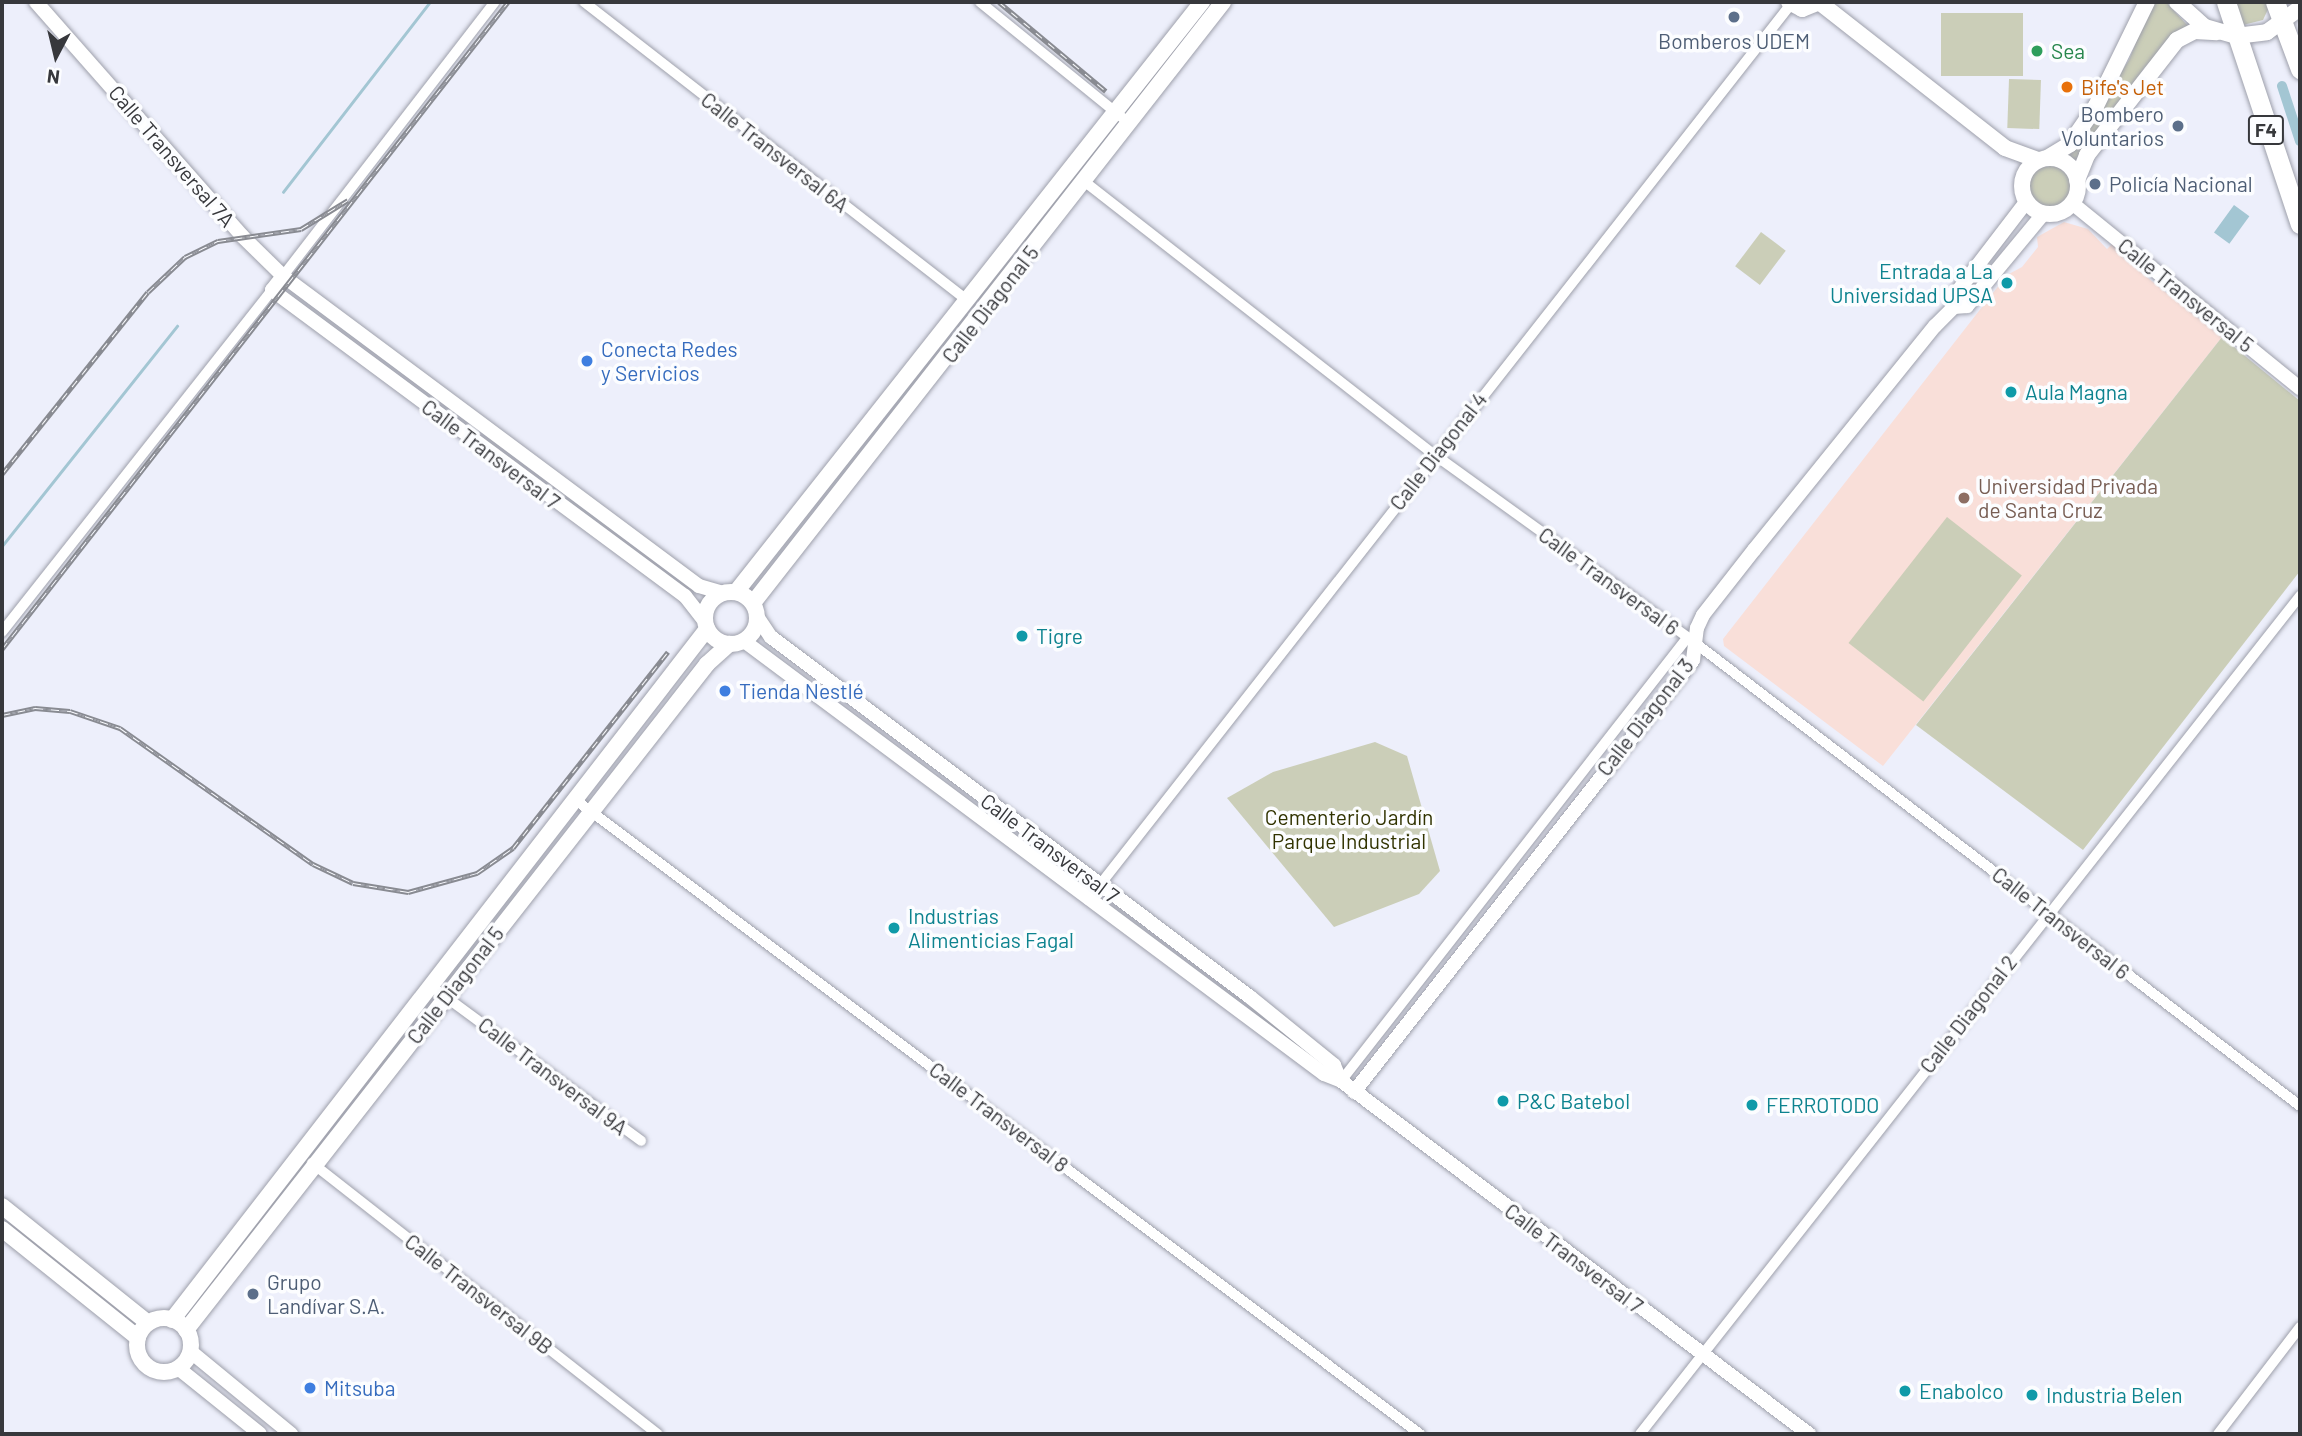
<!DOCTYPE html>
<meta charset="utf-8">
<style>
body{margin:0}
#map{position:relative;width:2302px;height:1436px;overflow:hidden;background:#edeffb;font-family:Barlow,sans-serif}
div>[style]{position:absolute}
.education>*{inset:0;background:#f9dfd9}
.green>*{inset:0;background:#cbceb8;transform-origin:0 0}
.round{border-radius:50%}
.water>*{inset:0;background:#a3c6d3;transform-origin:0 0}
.stream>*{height:2.5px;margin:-1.25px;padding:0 1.25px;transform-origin:1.25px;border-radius:1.25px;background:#a3c6d3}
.canal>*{height:10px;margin:-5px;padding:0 5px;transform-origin:5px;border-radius:5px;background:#a3c6d3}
.roads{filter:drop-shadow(0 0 2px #9ea0ab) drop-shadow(0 0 2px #9ea0ab)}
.minor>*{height:10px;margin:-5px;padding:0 5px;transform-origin:5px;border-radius:5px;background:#fff}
.tertiary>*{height:14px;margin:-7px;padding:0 7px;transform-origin:7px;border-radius:7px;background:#fff}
.secondary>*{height:16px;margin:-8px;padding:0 8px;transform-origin:8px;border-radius:8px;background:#fff}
.secondary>.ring{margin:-8px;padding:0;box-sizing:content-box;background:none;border:16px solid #fff;border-radius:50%}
.trunk>*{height:19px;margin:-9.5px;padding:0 9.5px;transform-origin:9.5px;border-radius:9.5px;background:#fff}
.rail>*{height:5px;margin-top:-2.5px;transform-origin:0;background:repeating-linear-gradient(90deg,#fcfdff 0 8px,#898b92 0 16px);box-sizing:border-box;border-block:2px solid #898b92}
.dots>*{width:19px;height:19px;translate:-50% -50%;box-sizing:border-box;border:4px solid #fcfdff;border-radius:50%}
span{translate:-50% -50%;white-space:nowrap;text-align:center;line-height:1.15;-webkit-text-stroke:7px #fcfdff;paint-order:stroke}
.shield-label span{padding:2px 5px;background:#fcfdff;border:2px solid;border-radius:5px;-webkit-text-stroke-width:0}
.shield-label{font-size:19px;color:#37383c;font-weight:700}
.service-label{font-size:21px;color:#4e5e75}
.right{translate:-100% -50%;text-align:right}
.left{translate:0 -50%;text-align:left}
.leisure-label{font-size:21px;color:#27864d}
.food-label{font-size:21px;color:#c56008}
.street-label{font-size:21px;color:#37383c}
.culture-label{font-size:21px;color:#0d838f}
.shop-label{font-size:21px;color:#366cbe}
.education-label{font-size:21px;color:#785e54}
.park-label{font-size:21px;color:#313300}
.frame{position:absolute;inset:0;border:4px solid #37383c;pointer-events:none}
.north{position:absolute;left:21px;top:21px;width:70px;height:70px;-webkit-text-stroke:5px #fcfdff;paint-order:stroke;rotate:187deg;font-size:19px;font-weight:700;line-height:28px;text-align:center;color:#37383c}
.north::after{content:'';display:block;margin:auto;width:24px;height:32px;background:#37383c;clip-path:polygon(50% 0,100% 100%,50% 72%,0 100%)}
</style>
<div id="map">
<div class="education">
<i style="clip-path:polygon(2064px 222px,2088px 229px,2107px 249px,2112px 244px,2125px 255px,2123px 258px,2222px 337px,1883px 766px,1724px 646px,1723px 639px,2007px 275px,2022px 267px,2038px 247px,2037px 237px)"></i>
</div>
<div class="green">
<i style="clip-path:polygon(2152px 2px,2166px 2px,2188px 26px,2145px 67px,2075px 163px,2067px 155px,2129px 60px)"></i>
<i style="clip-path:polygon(2227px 2px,2269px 2px,2270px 5px,2263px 20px,2243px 25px)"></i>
<i style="left:1941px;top:13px;width:82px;height:63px"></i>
<i style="left:2009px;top:79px;width:32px;height:49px;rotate:2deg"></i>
<i class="round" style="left:2029px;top:166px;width:42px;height:42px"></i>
<i style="left:1761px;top:232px;width:31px;height:43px;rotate:37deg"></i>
<i style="clip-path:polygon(2222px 337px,2300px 401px,2300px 571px,2083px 850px,1916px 725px)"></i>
<i style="left:1947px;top:517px;width:95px;height:160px;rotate:38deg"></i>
<i style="clip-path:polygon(1375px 742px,1407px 756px,1440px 871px,1419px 894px,1334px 927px,1227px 798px,1273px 772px)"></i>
</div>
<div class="water">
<i style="left:2234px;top:205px;width:19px;height:34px;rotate:36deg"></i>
</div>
<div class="stream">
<i style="left:283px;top:192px;width:240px;rotate:-52.3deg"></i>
<i style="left:2px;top:546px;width:281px;rotate:-51.5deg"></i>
</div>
<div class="canal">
<i style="left:2282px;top:86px;width:58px;rotate:71.9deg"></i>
</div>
<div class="roads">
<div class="minor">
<i style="left:584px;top:2px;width:487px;rotate:37.9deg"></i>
<i style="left:980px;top:2px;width:193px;rotate:39.1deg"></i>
<i style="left:1085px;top:182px;width:444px;rotate:38deg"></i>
<i style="left:1435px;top:455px;width:319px;rotate:35.8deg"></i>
<i style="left:1694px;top:642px;width:763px;rotate:37.44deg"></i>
<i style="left:283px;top:276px;width:346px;rotate:-52.3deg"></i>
<i style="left:2px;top:632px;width:436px;rotate:-51.7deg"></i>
<i style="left:577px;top:801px;width:1054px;rotate:36.9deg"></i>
<i style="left:1088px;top:900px;width:1139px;rotate:-51.88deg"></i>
<i style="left:431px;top:986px;width:261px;rotate:36.4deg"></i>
<i style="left:1341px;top:1081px;width:562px;rotate:-52.01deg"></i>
<i style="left:312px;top:1163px;width:439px;rotate:38.1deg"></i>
<i style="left:1640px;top:1434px;width:1067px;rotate:-51.78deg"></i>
<i style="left:2218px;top:1434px;width:135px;rotate:-52.5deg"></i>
</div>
<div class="tertiary">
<i style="left:36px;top:2px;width:312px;rotate:48.6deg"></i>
<i style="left:242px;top:236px;width:57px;rotate:44.3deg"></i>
<i style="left:283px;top:276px;width:519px;rotate:36.69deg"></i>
<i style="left:699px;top:586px;width:26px;rotate:16deg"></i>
<i style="left:2072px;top:203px;width:294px;rotate:39.1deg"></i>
<i style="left:283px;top:276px;width:18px;rotate:128deg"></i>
<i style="left:272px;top:290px;width:514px;rotate:36.54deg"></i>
<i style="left:685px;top:596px;width:33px;rotate:52deg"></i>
<i style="left:1954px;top:307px;width:11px;rotate:-90deg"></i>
<i style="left:1954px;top:296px;width:118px;rotate:-52.5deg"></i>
<i style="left:758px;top:618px;width:23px;rotate:56deg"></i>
<i style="left:771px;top:637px;width:599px;rotate:36.93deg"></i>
<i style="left:1250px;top:997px;width:108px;rotate:39deg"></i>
<i style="left:1334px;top:1065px;width:16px;rotate:68deg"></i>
<i style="left:744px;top:641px;width:724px;rotate:36.74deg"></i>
<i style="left:1324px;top:1074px;width:17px;rotate:21deg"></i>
<i style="left:1340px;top:1080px;width:588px;rotate:37.05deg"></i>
<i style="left:1354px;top:1092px;width:549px;rotate:-51.88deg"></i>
<i style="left:1693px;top:660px;width:32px;rotate:-83deg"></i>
<i style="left:1697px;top:628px;width:14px;rotate:-65deg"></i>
<i style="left:1703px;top:615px;width:83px;rotate:-51.9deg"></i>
<i style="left:1754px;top:550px;width:288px;rotate:-51.1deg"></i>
<i style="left:1935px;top:326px;width:27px;rotate:-45deg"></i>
<i style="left:1954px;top:307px;width:13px;rotate:-4deg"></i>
<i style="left:1967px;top:306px;width:119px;rotate:-50.4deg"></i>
<i style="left:190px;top:1351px;width:131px;rotate:39.4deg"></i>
<i style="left:178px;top:1368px;width:105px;rotate:38.8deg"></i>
</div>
<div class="secondary">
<i style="left:1789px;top:2px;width:15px;rotate:28deg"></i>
<i style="left:1802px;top:9px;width:18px;rotate:-22deg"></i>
<i style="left:1819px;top:2px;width:236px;rotate:38.1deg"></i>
<i style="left:2005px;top:148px;width:35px;rotate:20deg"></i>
<i style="left:2177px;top:2px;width:38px;rotate:42deg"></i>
<i style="left:2205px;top:27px;width:32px;rotate:16deg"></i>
<i style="left:2236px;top:36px;width:31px;rotate:-7deg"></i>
<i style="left:2267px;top:32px;width:41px;rotate:-36deg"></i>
<i class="ring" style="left:2022px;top:158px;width:40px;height:40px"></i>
<i style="left:2047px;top:158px;width:27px;rotate:-31deg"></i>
<i style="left:2070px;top:144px;width:46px;rotate:-55.6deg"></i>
<i style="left:2096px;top:106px;width:116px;rotate:-63.9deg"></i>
<i style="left:2077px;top:180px;width:27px;rotate:-68deg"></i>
<i style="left:2087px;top:155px;width:146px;rotate:-52deg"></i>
<i style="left:2177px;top:40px;width:20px;rotate:-27deg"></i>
<i style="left:2195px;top:31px;width:22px;rotate:3deg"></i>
<i class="ring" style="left:705px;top:592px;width:36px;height:36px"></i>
<i style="left:736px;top:592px;width:752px;rotate:-51.7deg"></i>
<i style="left:753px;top:603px;width:763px;rotate:-51.97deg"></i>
<i style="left:2px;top:1206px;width:186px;rotate:38.7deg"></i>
<i style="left:2px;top:1229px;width:174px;rotate:38.7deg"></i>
<i class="ring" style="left:137px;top:1318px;width:38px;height:38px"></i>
<i style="left:172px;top:1320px;width:874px;rotate:-52.25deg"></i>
<i style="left:186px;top:1330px;width:846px;rotate:-51.96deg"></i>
<i style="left:707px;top:664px;width:30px;rotate:-42deg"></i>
</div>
<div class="trunk">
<i style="left:2226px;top:2px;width:234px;rotate:71.6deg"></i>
<i style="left:2275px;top:2px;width:72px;rotate:69.5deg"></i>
</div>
</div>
<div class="rail">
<i style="left:999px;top:2px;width:139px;rotate:39.8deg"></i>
<i style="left:2px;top:474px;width:233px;rotate:-51.3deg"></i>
<i style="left:148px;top:292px;width:51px;rotate:-43.4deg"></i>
<i style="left:185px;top:257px;width:37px;rotate:-26deg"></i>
<i style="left:218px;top:241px;width:84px;rotate:-8.2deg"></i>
<i style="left:301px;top:229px;width:55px;rotate:-31.7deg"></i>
<i style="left:2px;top:649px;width:821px;rotate:-51.97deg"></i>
<i style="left:2px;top:715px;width:34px;rotate:-12deg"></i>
<i style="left:35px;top:708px;width:35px;rotate:5deg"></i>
<i style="left:70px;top:711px;width:53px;rotate:18.8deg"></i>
<i style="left:120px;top:728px;width:236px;rotate:35.2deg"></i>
<i style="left:313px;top:864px;width:44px;rotate:25.4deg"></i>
<i style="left:353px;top:883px;width:56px;rotate:9.3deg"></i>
<i style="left:408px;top:892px;width:72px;rotate:-15.4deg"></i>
<i style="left:477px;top:873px;width:44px;rotate:-34.8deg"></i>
<i style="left:513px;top:848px;width:250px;rotate:-51.7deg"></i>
</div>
<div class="dots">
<i style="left:1734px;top:17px;background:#5c6f8a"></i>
<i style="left:2037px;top:51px;background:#2e9e5b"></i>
<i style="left:2067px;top:87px;background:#e8710a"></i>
<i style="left:2178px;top:126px;background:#5c6f8a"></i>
<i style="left:2095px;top:184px;background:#5c6f8a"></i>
<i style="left:2007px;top:283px;background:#0f9aa8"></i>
<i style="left:587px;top:361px;background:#3f7fe0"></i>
<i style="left:2011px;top:392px;background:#0f9aa8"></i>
<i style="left:1964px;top:498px;background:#8d6e63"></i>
<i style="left:1022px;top:636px;background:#0f9aa8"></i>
<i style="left:725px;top:691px;background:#3f7fe0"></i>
<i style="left:894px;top:928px;background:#0f9aa8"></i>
<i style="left:1503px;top:1101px;background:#0f9aa8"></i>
<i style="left:1752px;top:1105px;background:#0f9aa8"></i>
<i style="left:253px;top:1294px;background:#5c6f8a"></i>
<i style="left:310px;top:1388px;background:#3f7fe0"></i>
<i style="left:1905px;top:1391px;background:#0f9aa8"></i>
<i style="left:2032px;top:1395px;background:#0f9aa8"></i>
</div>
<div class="shield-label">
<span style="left:2266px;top:130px">F4</span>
</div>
<div class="service-label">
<span style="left:1734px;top:41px">Bomberos UDEM</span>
<span class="right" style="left:2164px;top:126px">Bombero<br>Voluntarios</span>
<span class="left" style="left:2109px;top:184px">Policía Nacional</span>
<span class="left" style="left:267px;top:1294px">Grupo<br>Landívar S.A.</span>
</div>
<div class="leisure-label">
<span class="left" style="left:2051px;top:51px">Sea</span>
</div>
<div class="food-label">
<span class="left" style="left:2081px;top:87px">Bife's Jet</span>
</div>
<div class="street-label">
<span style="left:775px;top:152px;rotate:38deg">Calle Transversal 6A</span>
<span style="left:172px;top:156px;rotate:49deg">Calle Transversal 7A</span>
<span style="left:2186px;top:295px;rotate:39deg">Calle Transversal 5</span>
<span style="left:990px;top:304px;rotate:-52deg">Calle Diagonal 5</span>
<span style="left:1438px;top:451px;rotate:-52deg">Calle Diagonal 4</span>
<span style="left:491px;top:454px;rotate:37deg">Calle Transversal 7</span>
<span style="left:1609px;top:581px;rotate:36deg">Calle Transversal 6</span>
<span style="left:1645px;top:717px;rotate:-52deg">Calle Diagonal 3</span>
<span style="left:1050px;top:848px;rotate:37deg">Calle Transversal 7</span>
<span style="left:2061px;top:923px;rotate:38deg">Calle Transversal 6</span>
<span style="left:455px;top:985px;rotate:-52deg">Calle Diagonal 5</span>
<span style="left:1968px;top:1014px;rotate:-52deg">Calle Diagonal 2</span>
<span style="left:553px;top:1076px;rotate:37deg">Calle Transversal 9A</span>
<span style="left:999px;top:1117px;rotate:37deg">Calle Transversal 8</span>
<span style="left:1574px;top:1258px;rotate:37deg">Calle Transversal 7</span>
<span style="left:479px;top:1294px;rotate:38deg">Calle Transversal 9B</span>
</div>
<div class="culture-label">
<span class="right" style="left:1993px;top:283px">Entrada a La<br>Universidad UPSA</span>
<span class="left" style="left:2025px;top:392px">Aula Magna</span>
<span class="left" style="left:1036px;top:636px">Tigre</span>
<span class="left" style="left:908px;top:928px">Industrias<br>Alimenticias Fagal</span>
<span class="left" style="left:1517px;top:1101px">P&amp;C Batebol</span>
<span class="left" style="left:1766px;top:1105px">FERROTODO</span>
<span class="left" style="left:1919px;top:1391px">Enabolco</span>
<span class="left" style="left:2046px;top:1395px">Industria Belen</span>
</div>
<div class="shop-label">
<span class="left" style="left:601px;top:361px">Conecta Redes<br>y Servicios</span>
<span class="left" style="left:739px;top:691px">Tienda Nestlé</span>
<span class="left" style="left:324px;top:1388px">Mitsuba</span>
</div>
<div class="education-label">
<span class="left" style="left:1978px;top:498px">Universidad Privada<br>de Santa Cruz</span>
</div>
<div class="park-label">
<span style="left:1349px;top:829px">Cementerio Jardín<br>Parque Industrial</span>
</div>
<div class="frame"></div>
<div class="north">N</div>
</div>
